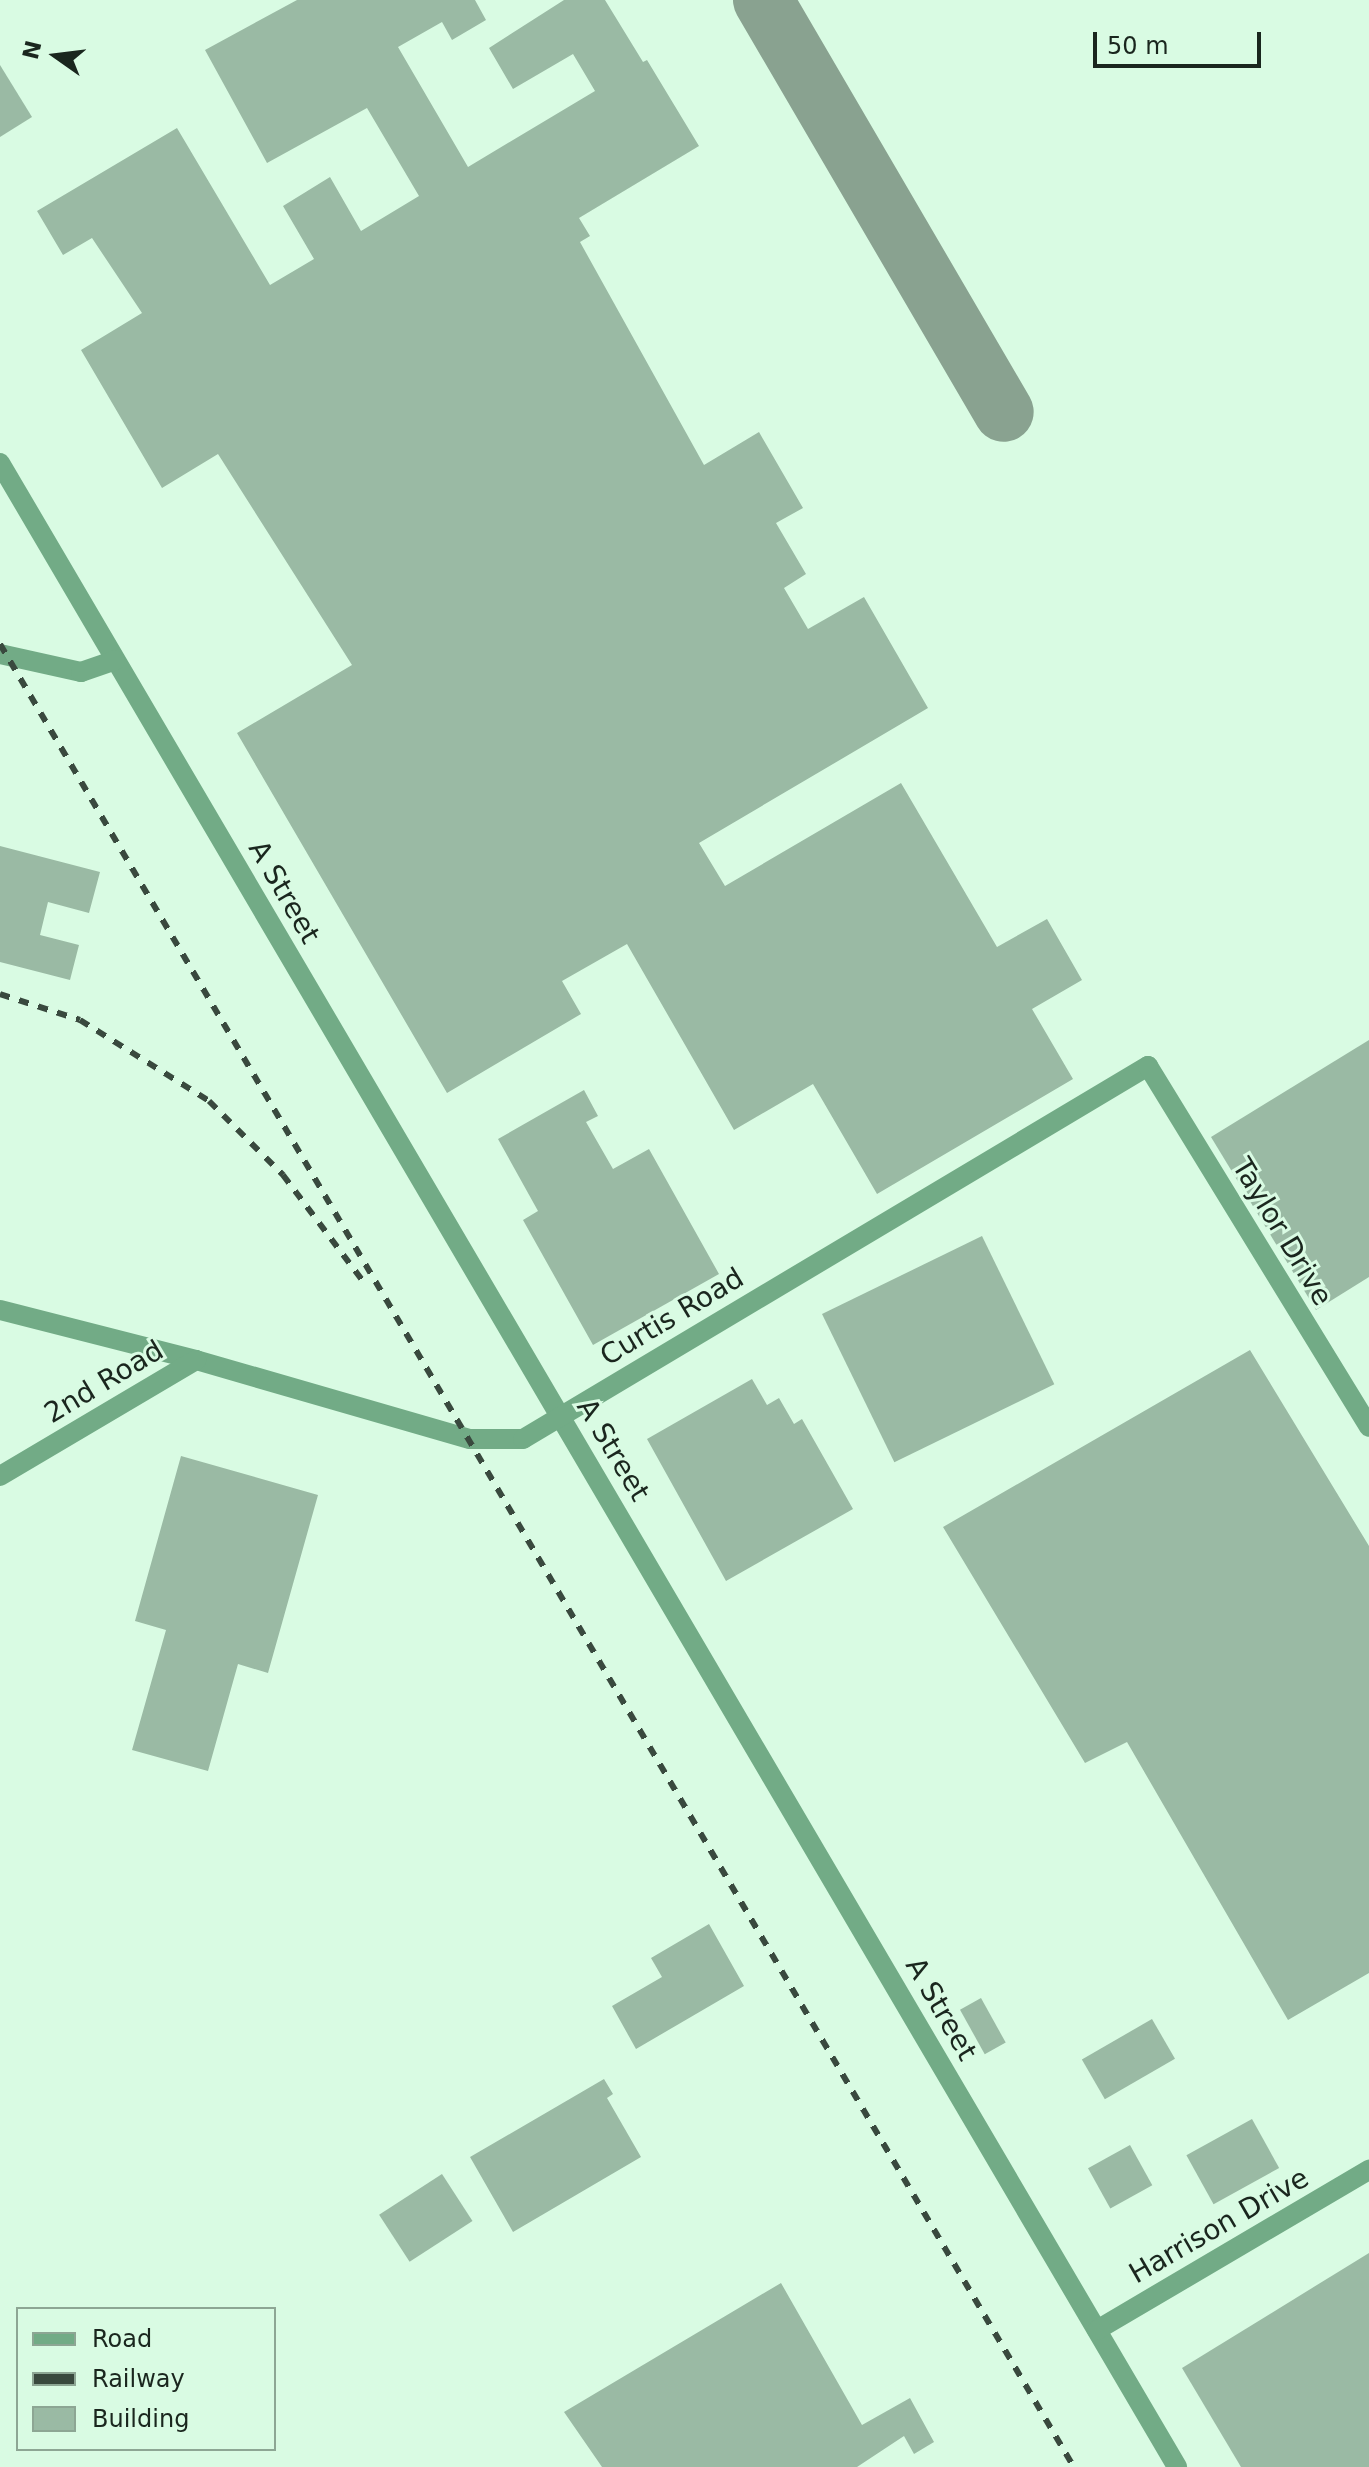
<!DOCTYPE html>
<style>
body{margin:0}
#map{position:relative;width:1369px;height:2467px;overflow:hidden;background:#d9fbe3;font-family:"DejaVu Sans",sans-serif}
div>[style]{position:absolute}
.taxiway>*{height:60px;margin:-30px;padding:0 30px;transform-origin:30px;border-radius:30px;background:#89a290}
.building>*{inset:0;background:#9abaa4;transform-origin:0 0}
.minor>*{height:20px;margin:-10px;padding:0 10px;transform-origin:10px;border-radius:10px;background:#72ab86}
.rail>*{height:6px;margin-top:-3px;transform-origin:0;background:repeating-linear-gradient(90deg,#39493e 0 10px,transparent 0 20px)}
span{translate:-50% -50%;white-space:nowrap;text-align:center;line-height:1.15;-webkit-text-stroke:6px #d9fbe3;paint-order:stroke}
.street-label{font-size:28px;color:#1a261e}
.legend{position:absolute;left:16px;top:2307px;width:260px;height:144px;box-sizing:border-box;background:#d9fbe3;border:2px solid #8da694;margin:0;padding:10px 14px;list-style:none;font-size:24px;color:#1a261e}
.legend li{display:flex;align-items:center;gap:16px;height:40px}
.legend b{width:40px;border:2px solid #8da694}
.north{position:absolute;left:16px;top:16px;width:80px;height:80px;-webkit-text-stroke:6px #d9fbe3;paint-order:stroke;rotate:284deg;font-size:22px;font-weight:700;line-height:32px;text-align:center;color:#1a261e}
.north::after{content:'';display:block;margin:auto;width:28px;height:36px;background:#1a261e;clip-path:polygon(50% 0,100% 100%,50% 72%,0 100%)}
.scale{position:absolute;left:1093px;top:32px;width:168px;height:36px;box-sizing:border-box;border:4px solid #1a261e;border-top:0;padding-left:10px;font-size:24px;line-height:28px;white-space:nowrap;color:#1a261e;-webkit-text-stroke:6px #d9fbe3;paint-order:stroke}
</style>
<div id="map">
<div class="taxiway">
<i style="left:763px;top:0;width:477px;rotate:59.7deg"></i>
</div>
<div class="building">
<i style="clip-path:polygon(297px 0,475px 0,486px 20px,452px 40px,442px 22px,398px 47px,468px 167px,595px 91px,573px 54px,513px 89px,489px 48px,564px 0,605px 0,643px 62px,647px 60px,699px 146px,579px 218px,590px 236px,580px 242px,704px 465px,759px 432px,803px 508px,776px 523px,806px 574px,784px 588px,808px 629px,864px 597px,928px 708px,699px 843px,725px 886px,901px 783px,997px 947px,1047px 919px,1082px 980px,1032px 1009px,1073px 1079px,877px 1194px,813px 1084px,734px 1130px,627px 944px,562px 981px,581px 1014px,447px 1093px,237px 733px,352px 665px,218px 454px,162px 488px,81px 350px,142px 313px,92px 238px,63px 255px,37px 211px,177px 128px,270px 285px,314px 259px,283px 206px,330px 177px,361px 231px,419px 196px,367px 108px,267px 163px,205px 50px)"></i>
<i style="clip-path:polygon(0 65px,32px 117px,0 137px)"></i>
<i style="clip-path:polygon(0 846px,100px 872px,89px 913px,48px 902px,40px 935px,79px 945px,70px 980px,0 962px)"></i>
<i style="clip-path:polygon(1369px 1040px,1369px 1277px,1316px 1310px,1211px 1137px)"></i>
<i style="clip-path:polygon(584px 1090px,598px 1116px,586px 1122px,613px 1169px,649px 1149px,719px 1274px,593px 1345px,523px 1220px,538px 1211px,498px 1139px)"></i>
<i style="left:982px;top:1236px;width:165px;height:178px;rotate:64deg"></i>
<i style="clip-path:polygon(1250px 1350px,1369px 1546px,1369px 1973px,1288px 2020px,1127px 1742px,1085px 1763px,943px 1527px)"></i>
<i style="clip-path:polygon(752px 1379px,767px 1405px,779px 1398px,794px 1424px,802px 1419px,853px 1509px,726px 1581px,647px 1439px)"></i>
<i style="clip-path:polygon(181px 1456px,318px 1495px,268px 1673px,238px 1664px,208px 1771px,132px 1750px,166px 1630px,135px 1621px)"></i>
<i style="clip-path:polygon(709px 1924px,744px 1986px,636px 2049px,612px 2006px,662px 1977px,651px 1958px)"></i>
<i style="left:981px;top:1998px;width:51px;height:24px;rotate:61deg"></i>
<i style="left:1152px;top:2019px;width:46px;height:81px;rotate:60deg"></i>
<i style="clip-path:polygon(604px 2079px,613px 2094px,607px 2098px,641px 2157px,513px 2232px,470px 2157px)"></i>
<i style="left:1252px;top:2119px;width:56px;height:75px;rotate:61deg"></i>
<i style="left:1130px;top:2145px;width:46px;height:48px;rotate:61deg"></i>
<i style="left:442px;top:2174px;width:56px;height:75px;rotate:57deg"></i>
<i style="clip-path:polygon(1369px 2253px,1369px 2467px,1241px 2467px,1182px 2368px)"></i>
<i style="clip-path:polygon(781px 2283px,862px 2425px,910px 2398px,934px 2442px,914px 2454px,904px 2436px,857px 2467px,602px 2467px,564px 2412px)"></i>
</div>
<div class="minor">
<i style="left:0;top:463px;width:2324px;rotate:59.57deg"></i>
<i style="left:0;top:654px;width:83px;rotate:12.5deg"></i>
<i style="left:81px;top:672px;width:36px;rotate:-19deg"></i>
<i style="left:0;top:1310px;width:202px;rotate:14.3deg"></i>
<i style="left:196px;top:1360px;width:285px;rotate:16.1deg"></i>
<i style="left:470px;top:1439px;width:53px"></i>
<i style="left:523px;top:1439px;width:728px;rotate:-30.83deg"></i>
<i style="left:1148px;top:1066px;width:423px;rotate:58.5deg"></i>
<i style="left:0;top:1476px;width:228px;rotate:-30.6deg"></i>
<i style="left:1097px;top:2330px;width:316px;rotate:-30.5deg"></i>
</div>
<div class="rail">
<i style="left:0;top:644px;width:2116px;rotate:59.5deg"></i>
<i style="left:0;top:994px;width:84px;rotate:18deg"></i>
<i style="left:80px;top:1020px;width:152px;rotate:32.1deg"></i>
<i style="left:209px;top:1101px;width:105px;rotate:45deg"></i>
<i style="left:283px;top:1175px;width:133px;rotate:53deg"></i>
</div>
<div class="street-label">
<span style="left:284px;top:892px;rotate:60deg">A Street</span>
<span style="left:1282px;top:1232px;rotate:59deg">Taylor Drive</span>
<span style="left:672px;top:1317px;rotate:-31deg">Curtis Road</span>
<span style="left:104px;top:1382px;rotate:-31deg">2nd Road</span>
<span style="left:613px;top:1450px;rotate:59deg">A Street</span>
<span style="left:941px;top:2009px;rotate:60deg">A Street</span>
<span style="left:1219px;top:2226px;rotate:-30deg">Harrison Drive</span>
</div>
<ul class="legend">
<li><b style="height:10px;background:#72ab86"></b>Road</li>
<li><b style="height:10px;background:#39493e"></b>Railway</li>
<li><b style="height:22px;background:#9abaa4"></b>Building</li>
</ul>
<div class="north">N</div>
<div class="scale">50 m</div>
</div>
